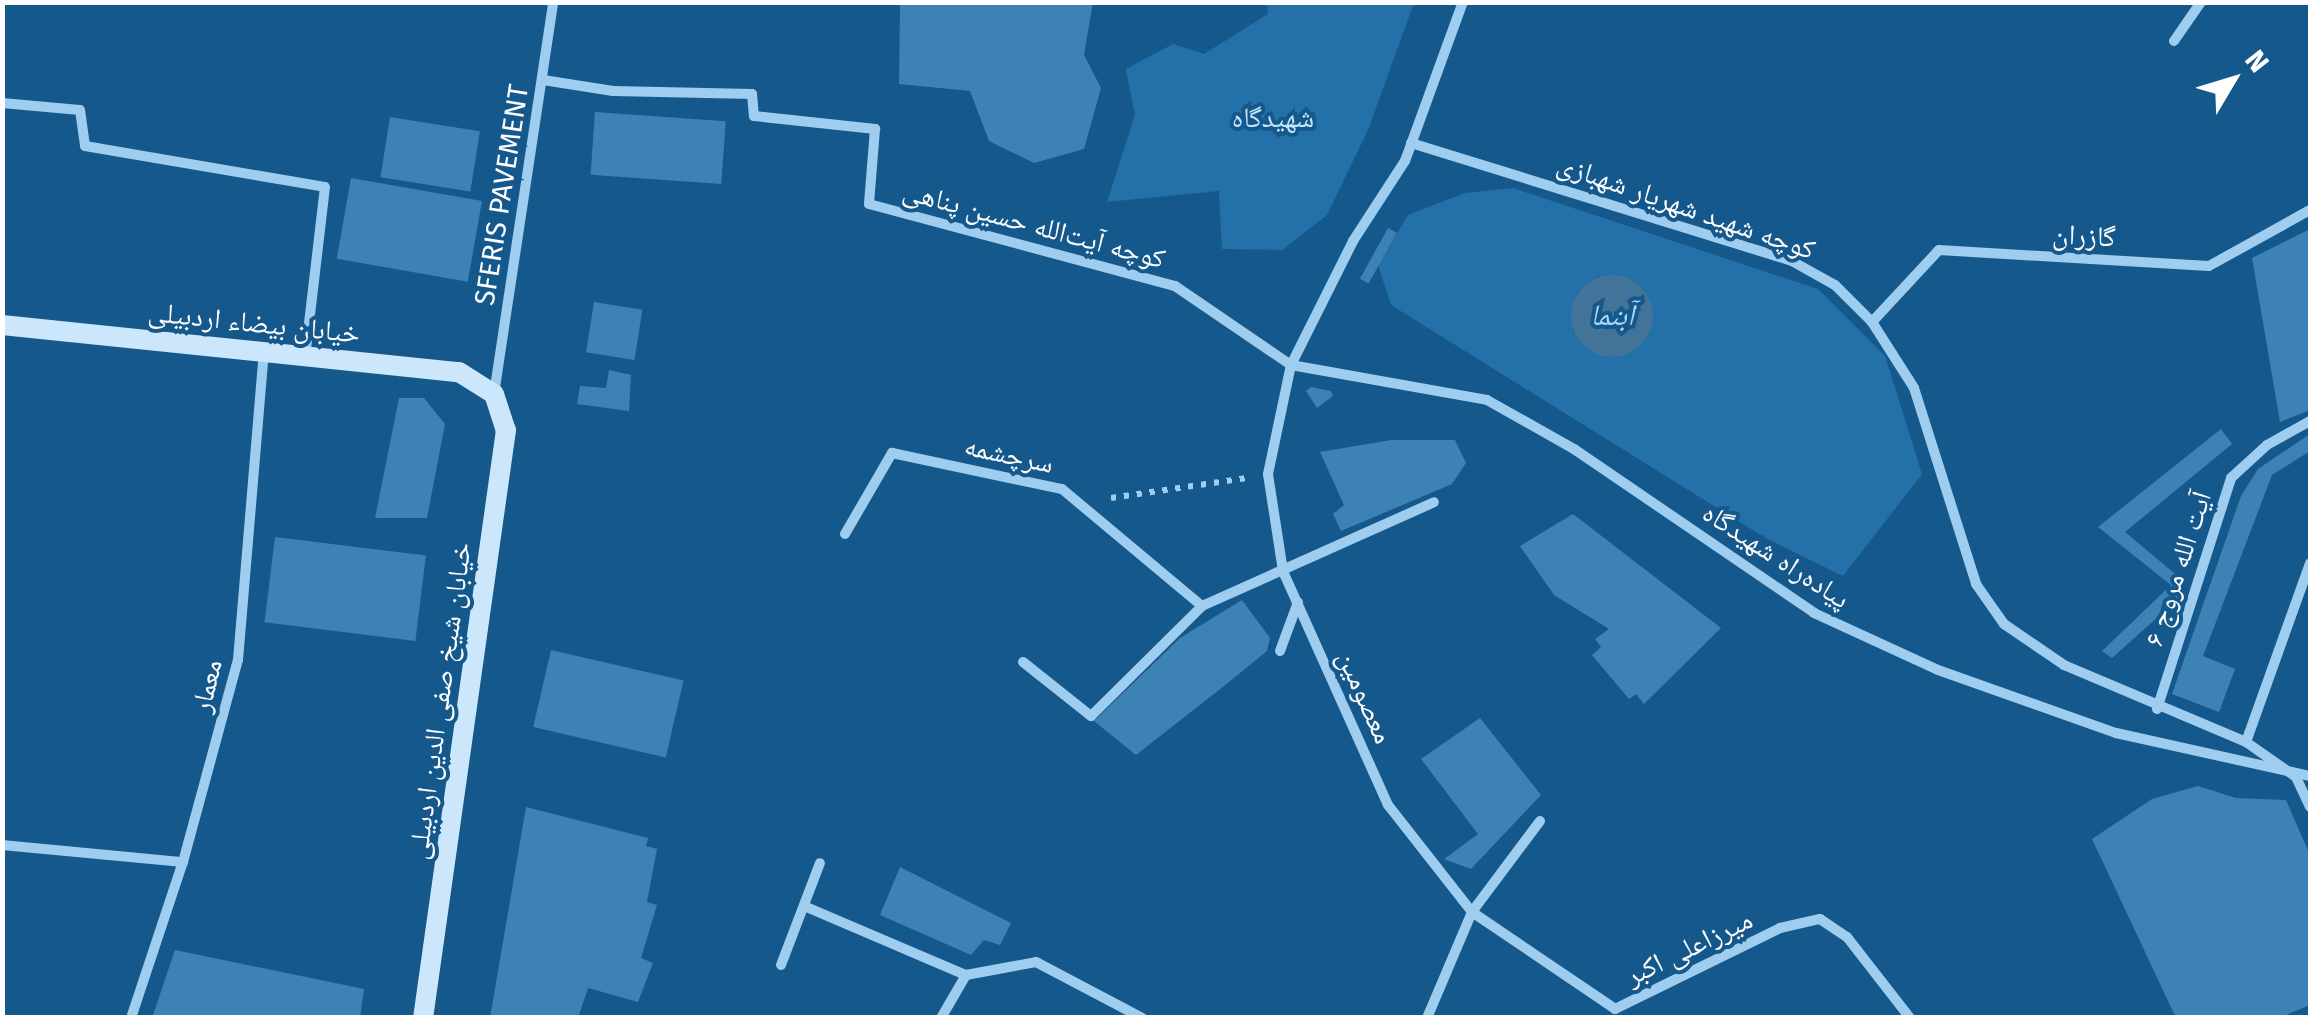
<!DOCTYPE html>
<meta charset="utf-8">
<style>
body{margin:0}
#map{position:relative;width:2313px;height:1020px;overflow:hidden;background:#15588c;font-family:"Fira Sans","Noto Naskh Arabic",sans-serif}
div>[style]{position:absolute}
.green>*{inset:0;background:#2471a9}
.water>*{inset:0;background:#427399}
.round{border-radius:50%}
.building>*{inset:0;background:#3d82b5;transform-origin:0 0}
.path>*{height:6px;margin-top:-3px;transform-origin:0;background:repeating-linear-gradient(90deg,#9ecdf0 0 5px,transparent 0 13px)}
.street>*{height:10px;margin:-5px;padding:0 5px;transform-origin:5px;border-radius:5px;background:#9ecdf0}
.secondary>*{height:20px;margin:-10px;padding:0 10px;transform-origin:10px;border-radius:10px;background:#cce6fb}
span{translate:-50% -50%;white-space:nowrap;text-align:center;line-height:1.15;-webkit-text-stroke:8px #15588c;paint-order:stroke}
.park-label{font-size:28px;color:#c4e4fb}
.street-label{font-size:28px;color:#fff}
.water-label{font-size:30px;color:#aad7f7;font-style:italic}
.frame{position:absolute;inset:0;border:5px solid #fff;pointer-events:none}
.north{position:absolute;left:2183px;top:30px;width:100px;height:100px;-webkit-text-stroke:8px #15588c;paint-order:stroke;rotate:52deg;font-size:28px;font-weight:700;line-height:40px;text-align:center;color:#fff}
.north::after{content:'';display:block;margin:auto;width:35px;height:45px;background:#fff;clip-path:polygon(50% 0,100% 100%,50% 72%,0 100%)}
</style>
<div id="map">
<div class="green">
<i style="clip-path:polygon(1267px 3px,1414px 3px,1368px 130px,1327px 215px,1282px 250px,1222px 249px,1219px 191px,1107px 202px,1135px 115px,1126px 69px,1173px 44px,1204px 54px,1268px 14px)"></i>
<i style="clip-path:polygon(evenodd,1513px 188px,1818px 289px,1885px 356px,1922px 474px,1843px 576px,1767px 539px,1391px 305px,1378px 265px,1408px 215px,1465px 193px,1513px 188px,1598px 276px,1648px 336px,1628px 354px,1590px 351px,1573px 331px,1577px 293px,1598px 276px)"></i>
</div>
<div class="water">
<i class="round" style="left:1571px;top:275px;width:82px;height:82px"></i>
</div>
<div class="building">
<i style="clip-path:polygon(1093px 2px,1084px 55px,1101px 88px,1084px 149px,1034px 163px,989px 141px,970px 91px,899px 84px,900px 5px)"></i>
<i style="left:595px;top:112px;width:131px;height:63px;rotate:4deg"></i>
<i style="left:390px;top:117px;width:91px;height:61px;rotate:9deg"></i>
<i style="left:351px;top:178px;width:133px;height:82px;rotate:10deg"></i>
<i style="left:1388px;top:228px;width:10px;height:58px;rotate:29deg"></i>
<i style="clip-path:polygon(2310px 229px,2310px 410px,2280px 422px,2252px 258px)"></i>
<i style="left:594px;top:302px;width:49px;height:51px;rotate:9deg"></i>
<i style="clip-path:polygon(609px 370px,631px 375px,629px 411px,577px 404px,580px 386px,606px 388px)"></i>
<i style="clip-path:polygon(1311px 387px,1331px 391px,1333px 396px,1317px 408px,1306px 391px)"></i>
<i style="clip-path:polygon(399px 398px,424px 398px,445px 424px,427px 518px,375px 518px)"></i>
<i style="clip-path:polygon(2221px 429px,2232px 444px,2125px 532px,2186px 583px,2179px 598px,2112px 658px,2102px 651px,2171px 585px,2098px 527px)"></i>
<i style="clip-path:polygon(2310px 434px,2310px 451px,2272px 475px,2203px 656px,2235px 669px,2219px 712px,2172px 694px,2241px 496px,2258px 469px)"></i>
<i style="clip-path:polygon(1391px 440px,1455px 440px,1466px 463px,1452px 484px,1341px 531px,1333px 514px,1344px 505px,1320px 452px)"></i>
<i style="clip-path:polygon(1573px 514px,1721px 628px,1644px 704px,1636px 694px,1629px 699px,1592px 655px,1601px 647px,1595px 639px,1609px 629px,1554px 595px,1520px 546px)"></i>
<i style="left:275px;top:537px;width:152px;height:86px;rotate:7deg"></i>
<i style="clip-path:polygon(1242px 600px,1270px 638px,1267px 651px,1224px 686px,1136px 755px,1094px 721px,1180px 638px)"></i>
<i style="left:551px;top:650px;width:136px;height:79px;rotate:13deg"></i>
<i style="clip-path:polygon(1480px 718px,1541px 795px,1471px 869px,1444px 859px,1478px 834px,1421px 759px)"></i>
<i style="clip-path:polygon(2198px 786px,2236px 798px,2286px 800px,2310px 855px,2310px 1005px,2279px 1018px,2176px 1018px,2092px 839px,2152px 799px)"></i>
<i style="clip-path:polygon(526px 807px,648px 838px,646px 846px,657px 849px,647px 902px,657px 905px,641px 958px,653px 963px,638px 1002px,588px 988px,578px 1018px,490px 1018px)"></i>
<i style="clip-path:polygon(900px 867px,1011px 923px,1000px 945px,984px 940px,971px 955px,880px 915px)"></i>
<i style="clip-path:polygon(175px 950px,364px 989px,360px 1018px,152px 1018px)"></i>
</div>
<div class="path">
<i style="left:1111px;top:498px;width:137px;rotate:-8.4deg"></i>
</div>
<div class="street">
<i style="left:2174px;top:41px;width:47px;rotate:-55.3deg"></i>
<i style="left:543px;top:80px;width:71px;rotate:8.9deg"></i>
<i style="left:613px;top:91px;width:139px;rotate:1.2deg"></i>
<i style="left:752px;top:94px;width:22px;rotate:85deg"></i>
<i style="left:754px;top:116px;width:122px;rotate:6.1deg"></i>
<i style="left:875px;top:129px;width:75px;rotate:94.6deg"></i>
<i style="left:869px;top:204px;width:317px;rotate:15deg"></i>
<i style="left:1175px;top:286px;width:140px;rotate:34.3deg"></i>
<i style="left:1291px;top:365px;width:199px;rotate:10.1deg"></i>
<i style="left:1487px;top:400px;width:100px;rotate:29.4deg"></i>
<i style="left:1574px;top:449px;width:291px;rotate:34.3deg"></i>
<i style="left:1814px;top:613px;width:136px;rotate:24.7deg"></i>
<i style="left:1938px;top:670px;width:189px;rotate:19.5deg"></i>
<i style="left:2116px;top:733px;width:199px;rotate:12.5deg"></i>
<i style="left:2px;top:103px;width:78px;rotate:5.1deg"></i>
<i style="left:80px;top:110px;width:36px;rotate:82deg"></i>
<i style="left:85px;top:146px;width:243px;rotate:9.7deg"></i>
<i style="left:325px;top:187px;width:170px;rotate:96.7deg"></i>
<i style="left:1411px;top:143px;width:397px;rotate:17.2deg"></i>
<i style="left:1790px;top:260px;width:51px;rotate:29.1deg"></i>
<i style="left:1835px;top:285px;width:52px;rotate:45deg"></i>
<i style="left:1872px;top:322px;width:78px;rotate:57.5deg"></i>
<i style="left:1914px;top:388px;width:206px;rotate:72.4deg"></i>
<i style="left:1976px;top:584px;width:49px;rotate:55deg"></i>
<i style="left:2004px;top:624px;width:73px;rotate:34.3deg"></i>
<i style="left:2064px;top:665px;width:198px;rotate:22.9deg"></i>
<i style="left:2246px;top:742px;width:61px;rotate:35deg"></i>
<i style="left:2296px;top:777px;width:33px;rotate:65deg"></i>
<i style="left:1872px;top:322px;width:98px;rotate:-47.1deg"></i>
<i style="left:1939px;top:250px;width:270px;rotate:3.4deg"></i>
<i style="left:2209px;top:266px;width:115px;rotate:-29deg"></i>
<i style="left:494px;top:394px;width:396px;rotate:-81.4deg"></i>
<i style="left:845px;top:534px;width:94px;rotate:-59.9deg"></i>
<i style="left:892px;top:453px;width:174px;rotate:12deg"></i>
<i style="left:1062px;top:489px;width:182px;rotate:39.9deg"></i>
<i style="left:1280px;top:651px;width:52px;rotate:-69.8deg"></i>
<i style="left:1023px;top:662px;width:87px;rotate:38.5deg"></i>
<i style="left:1091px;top:716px;width:156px;rotate:-44.7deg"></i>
<i style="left:1202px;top:606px;width:254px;rotate:-24.1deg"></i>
<i style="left:2157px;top:709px;width:243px;rotate:-72.2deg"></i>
<i style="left:2231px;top:478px;width:49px;rotate:-42.5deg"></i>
<i style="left:2267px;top:445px;width:49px;rotate:-29.2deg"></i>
<i style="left:2246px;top:742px;width:190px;rotate:-70.3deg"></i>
<i style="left:1540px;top:821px;width:114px;rotate:126.8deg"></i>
<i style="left:1472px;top:912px;width:173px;rotate:34.1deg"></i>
<i style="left:1615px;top:1009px;width:184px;rotate:-26.1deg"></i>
<i style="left:1780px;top:928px;width:41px;rotate:-12.7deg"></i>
<i style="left:1820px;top:919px;width:32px;rotate:34deg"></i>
<i style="left:1847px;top:937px;width:103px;rotate:52.1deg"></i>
<i style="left:2px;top:845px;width:182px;rotate:5.4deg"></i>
<i style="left:804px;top:906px;width:176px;rotate:23.1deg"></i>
<i style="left:781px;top:965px;width:109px;rotate:-69.1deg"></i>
<i style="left:131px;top:1018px;width:164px;rotate:-71.6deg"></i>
<i style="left:183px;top:862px;width:209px;rotate:-74.8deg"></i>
<i style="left:238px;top:660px;width:308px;rotate:-85.2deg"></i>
<i style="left:941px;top:1018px;width:50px;rotate:-59.8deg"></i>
<i style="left:966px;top:975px;width:71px;rotate:-10.5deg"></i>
<i style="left:1036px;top:962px;width:120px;rotate:27.8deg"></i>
<i style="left:1427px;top:1018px;width:115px;rotate:-67deg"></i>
<i style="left:1472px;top:912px;width:136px;rotate:-128.1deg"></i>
<i style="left:1388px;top:805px;width:256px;rotate:-114.2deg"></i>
<i style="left:1283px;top:571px;width:98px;rotate:-98.8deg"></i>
<i style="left:1268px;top:474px;width:111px;rotate:-78.1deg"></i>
<i style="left:1291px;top:365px;width:139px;rotate:-63.4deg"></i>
<i style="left:1353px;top:241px;width:95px;rotate:-57deg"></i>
<i style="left:1405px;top:161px;width:169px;rotate:-70deg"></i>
</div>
<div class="secondary">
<i style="left:2px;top:325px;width:459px;rotate:5.9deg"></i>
<i style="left:459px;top:372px;width:41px;rotate:32.2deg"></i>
<i style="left:494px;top:394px;width:38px;rotate:72deg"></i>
<i style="left:506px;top:430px;width:594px;rotate:98.03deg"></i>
</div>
<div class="park-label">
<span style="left:1273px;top:118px">شهیدگاه</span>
</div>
<div class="street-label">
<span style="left:502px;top:195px;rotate:-81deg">SFERIS PAVEMENT</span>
<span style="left:1686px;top:207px;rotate:19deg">کوچه شهید شهریار شهبازی</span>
<span style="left:1034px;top:225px;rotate:15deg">کوچه آیت‌الله حسین پناهی</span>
<span style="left:2084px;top:236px;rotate:3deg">گازران</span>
<span style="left:254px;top:323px;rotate:6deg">خیابان بیضاء اردبیلی</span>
<span style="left:1009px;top:455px;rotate:12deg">سرچشمه</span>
<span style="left:1776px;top:556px;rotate:33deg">پیاده‌راه شهیدگاه</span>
<span style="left:2178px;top:569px;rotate:-72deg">آیت الله مروج ۶</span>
<span style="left:207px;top:686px;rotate:-76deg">معمار</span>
<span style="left:1365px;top:697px;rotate:66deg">معصومین</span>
<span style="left:440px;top:701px;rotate:-82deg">خیابان شیخ صفی الدین اردبیلی</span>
<span style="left:1689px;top:948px;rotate:-26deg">میرزاعلی اکبر</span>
</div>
<div class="water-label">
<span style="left:1612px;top:315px">آبنما</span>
</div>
<div class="frame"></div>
<div class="north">N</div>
</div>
